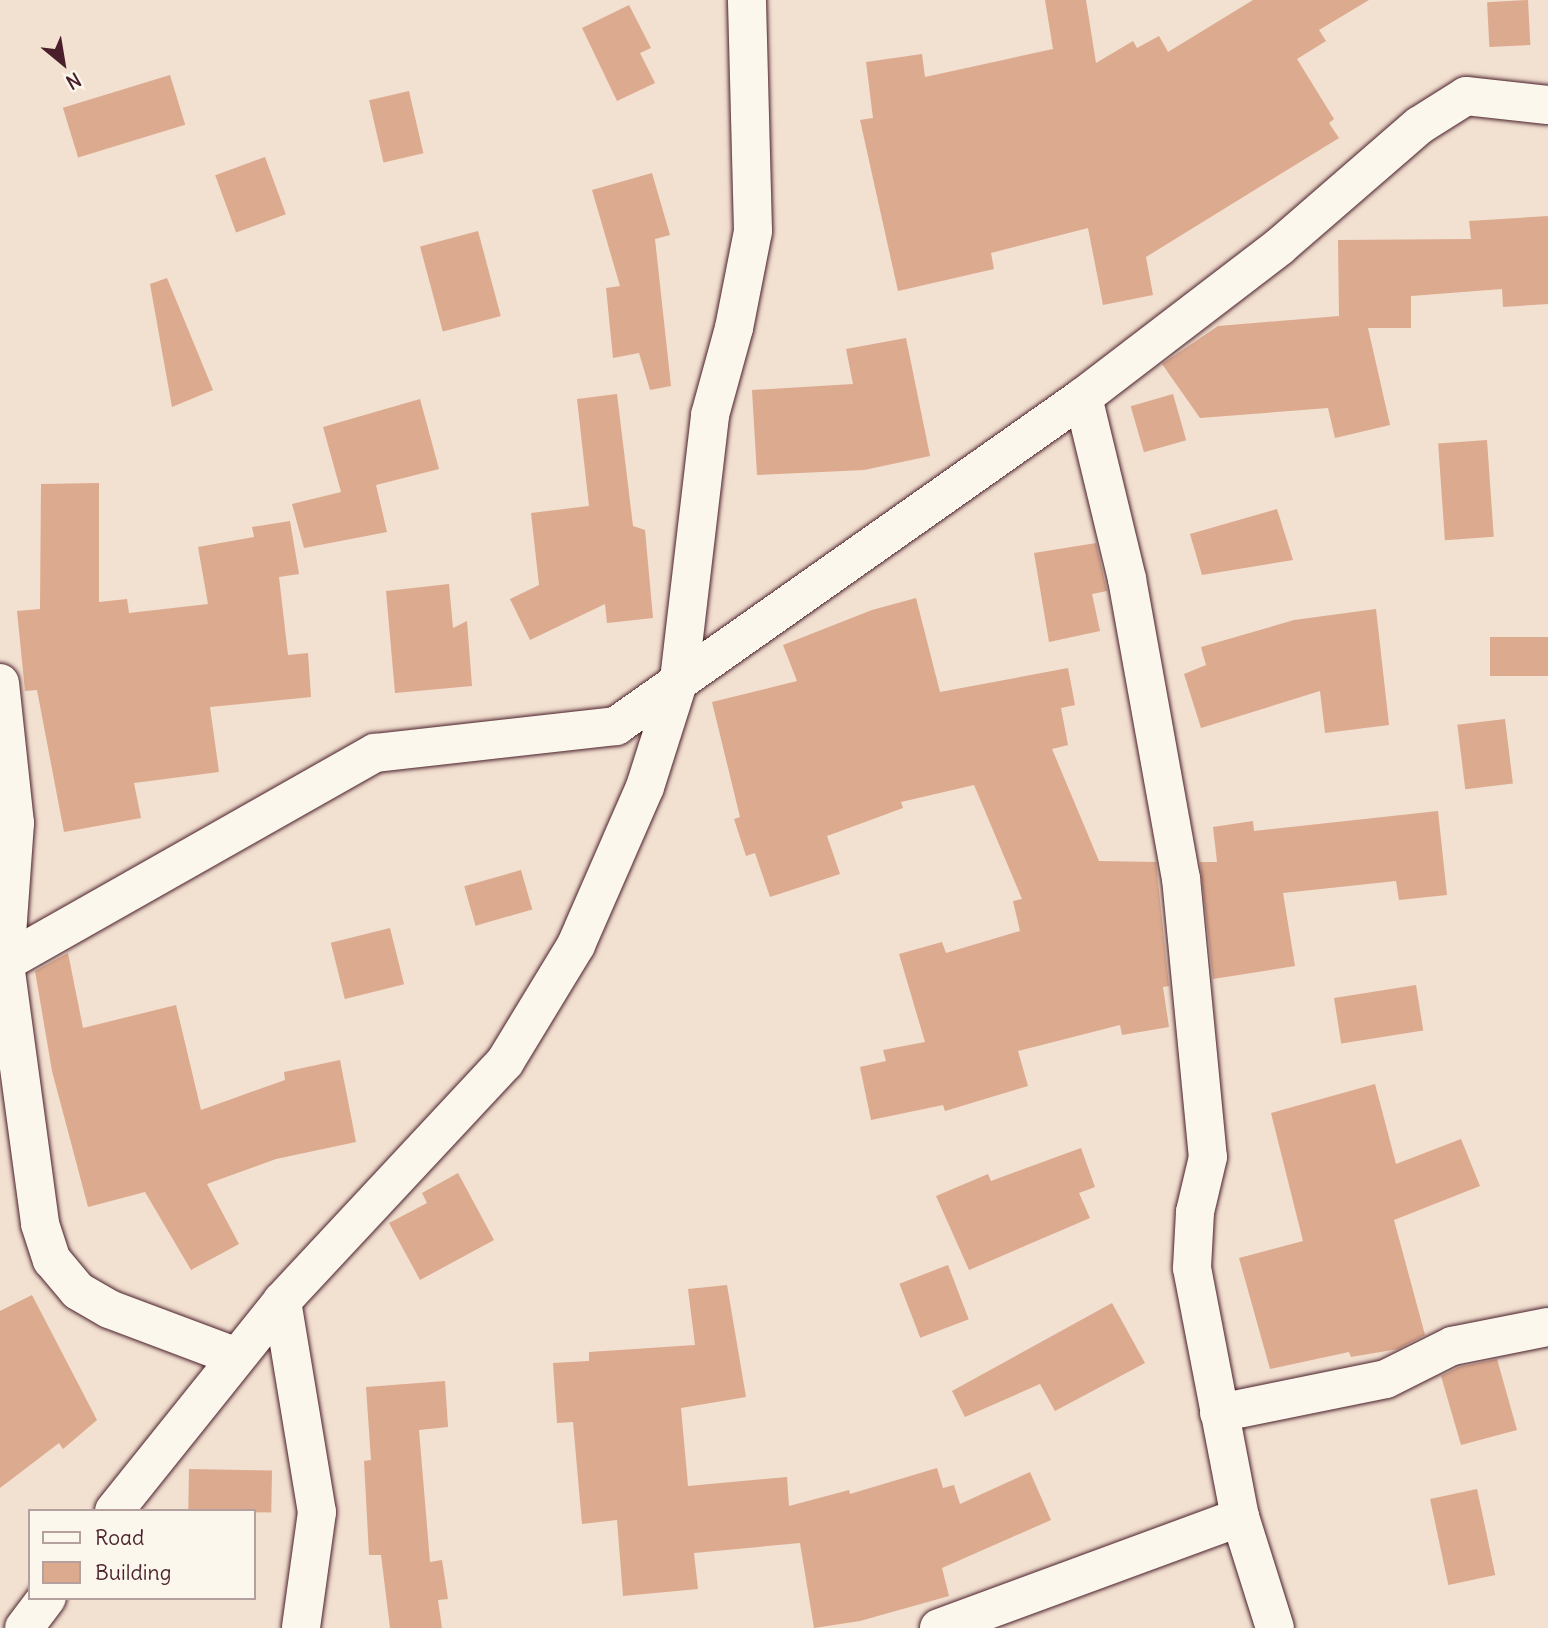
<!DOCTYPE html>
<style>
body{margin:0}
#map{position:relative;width:1548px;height:1628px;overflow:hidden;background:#f2e0d0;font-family:Delius,sans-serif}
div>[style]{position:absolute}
.building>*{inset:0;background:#dcaa8f;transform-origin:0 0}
.roads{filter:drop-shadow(0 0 2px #4a1f2b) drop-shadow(0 0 2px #4a1f2b)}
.minor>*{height:38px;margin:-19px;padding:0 19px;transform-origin:19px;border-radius:19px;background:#fbf7ec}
span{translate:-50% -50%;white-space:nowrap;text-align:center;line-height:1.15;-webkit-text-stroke:5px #fbf7ec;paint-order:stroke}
.legend{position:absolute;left:28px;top:1509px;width:228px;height:91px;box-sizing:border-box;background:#fbf7ec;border:2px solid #b4a19f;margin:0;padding:9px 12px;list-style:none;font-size:21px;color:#4a1f2b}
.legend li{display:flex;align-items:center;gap:14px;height:35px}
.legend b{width:35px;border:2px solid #b4a19f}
.north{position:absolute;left:28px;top:28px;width:70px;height:70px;-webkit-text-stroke:5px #fbf7ec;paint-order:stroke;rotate:150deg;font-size:19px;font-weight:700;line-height:28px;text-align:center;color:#4a1f2b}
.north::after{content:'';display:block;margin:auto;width:24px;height:32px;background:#4a1f2b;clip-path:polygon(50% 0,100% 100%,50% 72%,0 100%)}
</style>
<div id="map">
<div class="building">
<i style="clip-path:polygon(1045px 0,1086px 0,1096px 63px,1133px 41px,1137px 48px,1159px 36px,1168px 52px,1253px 0,1369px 0,1319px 30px,1326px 41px,1297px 59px,1334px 119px,1329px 123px,1339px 138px,1146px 257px,1153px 295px,1103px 305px,1088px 228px,991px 253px,994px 269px,898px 291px,860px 120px,873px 118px,866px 62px,922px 54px,925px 77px,1053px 49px)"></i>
<i style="left:1528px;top:0;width:45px;height:41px;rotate:87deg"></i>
<i style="clip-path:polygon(629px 5px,651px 48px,640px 53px,655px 83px,617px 101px,582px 28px)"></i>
<i style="left:170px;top:75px;width:52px;height:112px;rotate:73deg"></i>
<i style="left:409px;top:91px;width:64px;height:41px;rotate:77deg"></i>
<i style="left:265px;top:157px;width:61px;height:53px;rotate:70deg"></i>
<i style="clip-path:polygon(652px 173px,670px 235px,655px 239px,671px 386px,650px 390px,639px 353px,613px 358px,606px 288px,620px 286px,592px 190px)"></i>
<i style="clip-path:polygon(1548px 216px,1548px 304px,1503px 307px,1502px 289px,1411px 296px,1411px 328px,1368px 328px,1390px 425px,1335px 438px,1328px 408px,1200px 418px,1162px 364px,1218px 326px,1339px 316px,1338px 240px,1471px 239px,1469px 221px)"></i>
<i style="left:478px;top:231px;width:88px;height:60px;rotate:75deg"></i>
<i style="clip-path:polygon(167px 278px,213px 390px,172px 407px,150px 284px)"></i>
<i style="clip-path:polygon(906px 338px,930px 456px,864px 470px,757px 475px,752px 390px,853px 384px,846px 349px)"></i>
<i style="clip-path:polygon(617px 394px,633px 526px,645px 530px,653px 618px,607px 623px,605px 604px,530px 640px,510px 599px,539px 585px,531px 513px,589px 506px,577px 399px)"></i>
<i style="left:1173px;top:394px;width:48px;height:44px;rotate:74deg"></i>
<i style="clip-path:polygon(420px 399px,439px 469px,376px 485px,387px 532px,304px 548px,292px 504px,341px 492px,323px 427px)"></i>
<i style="left:1487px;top:440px;width:97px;height:49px;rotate:86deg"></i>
<i style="clip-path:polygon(99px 483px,99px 602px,127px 599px,129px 613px,208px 604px,198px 547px,254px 537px,252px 527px,290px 521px,299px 574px,279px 577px,288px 655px,308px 653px,311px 697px,210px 707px,219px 772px,134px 783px,141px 818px,64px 832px,37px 690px,25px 691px,17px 611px,40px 609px,41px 484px)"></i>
<i style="clip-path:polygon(1277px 509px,1293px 560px,1202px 575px,1190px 534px)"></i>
<i style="clip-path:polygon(1096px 543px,1107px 591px,1092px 594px,1100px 631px,1049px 642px,1034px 553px)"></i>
<i style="clip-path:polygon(449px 584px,453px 628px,467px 621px,472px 686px,395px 693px,386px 591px)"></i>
<i style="clip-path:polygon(916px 598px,940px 692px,1068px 668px,1075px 705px,1061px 708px,1068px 745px,1052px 749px,1099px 861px,1156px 862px,1169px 986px,1163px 987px,1169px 1027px,1122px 1035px,1120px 1025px,1018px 1051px,1028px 1086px,945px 1111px,943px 1105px,871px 1120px,860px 1067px,886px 1061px,883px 1050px,925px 1042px,899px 954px,942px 942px,946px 953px,1020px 931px,1013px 901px,1022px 899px,974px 785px,901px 802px,903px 808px,827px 836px,840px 874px,770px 897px,755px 853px,746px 856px,734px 819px,740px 817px,712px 702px,797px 681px,783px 645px,872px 610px)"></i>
<i style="clip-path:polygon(1376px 609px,1389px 725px,1325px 733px,1320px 691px,1201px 728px,1184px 674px,1206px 665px,1201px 647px,1294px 620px)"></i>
<i style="left:1548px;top:637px;width:39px;height:58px;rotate:90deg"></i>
<i style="left:1505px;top:719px;width:65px;height:48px;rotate:83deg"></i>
<i style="clip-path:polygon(1438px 811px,1447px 895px,1399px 900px,1396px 881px,1283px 893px,1295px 966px,1213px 979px,1200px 862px,1217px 862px,1213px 827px,1253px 821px,1254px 831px)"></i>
<i style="left:521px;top:870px;width:41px;height:59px;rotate:74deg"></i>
<i style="left:390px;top:928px;width:58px;height:61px;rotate:76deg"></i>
<i style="clip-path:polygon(68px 953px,83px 1028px,176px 1005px,201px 1110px,285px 1080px,284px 1072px,340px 1060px,356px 1142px,276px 1159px,207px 1184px,239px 1244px,191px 1270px,145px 1192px,88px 1207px,52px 1071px,35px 971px)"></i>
<i style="left:1416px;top:985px;width:46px;height:83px;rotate:81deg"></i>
<i style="clip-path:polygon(1375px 1084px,1396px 1164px,1461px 1139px,1480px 1186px,1394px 1220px,1425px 1335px,1398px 1349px,1351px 1357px,1349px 1352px,1270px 1369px,1239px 1258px,1303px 1241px,1271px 1113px)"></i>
<i style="clip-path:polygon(1081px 1148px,1095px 1187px,1079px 1193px,1090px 1218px,969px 1270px,936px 1196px,988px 1174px,991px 1181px)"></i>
<i style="clip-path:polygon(458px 1173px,494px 1240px,420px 1280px,389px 1223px,427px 1203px,422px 1193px)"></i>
<i style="left:948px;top:1265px;width:58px;height:52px;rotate:69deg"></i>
<i style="clip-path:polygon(727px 1285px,746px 1397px,681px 1408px,688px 1486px,787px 1477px,789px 1506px,849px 1490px,850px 1494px,937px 1468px,943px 1488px,954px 1485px,960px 1504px,1030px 1472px,1051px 1520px,942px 1568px,949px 1596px,860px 1621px,814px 1628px,800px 1543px,694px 1553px,698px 1589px,623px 1596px,617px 1520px,582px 1524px,573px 1422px,557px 1423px,553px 1363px,589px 1361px,589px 1352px,695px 1345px,688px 1289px)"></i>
<i style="clip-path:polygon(32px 1295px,97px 1420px,63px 1449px,59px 1443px,0 1488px,0 1311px)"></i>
<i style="clip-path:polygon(1112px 1303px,1145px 1363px,1055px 1411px,1040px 1384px,965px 1417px,952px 1391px)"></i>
<i style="clip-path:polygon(1497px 1359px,1517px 1430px,1461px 1445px,1441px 1376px,1459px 1367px)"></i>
<i style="clip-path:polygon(445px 1381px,448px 1427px,419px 1430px,430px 1562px,442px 1560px,448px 1599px,438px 1600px,442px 1628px,390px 1628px,381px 1555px,369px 1555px,364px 1461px,371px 1460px,366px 1387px)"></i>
<i style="left:189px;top:1469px;width:83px;height:42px;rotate:1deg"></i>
<i style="left:1477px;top:1489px;width:88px;height:48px;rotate:78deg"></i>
</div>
<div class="roads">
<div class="minor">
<i style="left:1083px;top:397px;width:187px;rotate:76.4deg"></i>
<i style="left:1127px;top:579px;width:304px;rotate:79.8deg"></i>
<i style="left:1181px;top:878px;width:280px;rotate:84.5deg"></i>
<i style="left:1208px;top:1157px;width:57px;rotate:103.3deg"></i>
<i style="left:1195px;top:1212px;width:56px;rotate:93.1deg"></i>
<i style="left:1192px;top:1268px;width:254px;rotate:79.1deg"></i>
<i style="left:1240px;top:1517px;width:116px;rotate:72.5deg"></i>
<i style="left:0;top:683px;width:141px;rotate:83.9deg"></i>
<i style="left:15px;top:823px;width:141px;rotate:94.1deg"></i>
<i style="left:5px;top:964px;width:262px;rotate:82.3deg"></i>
<i style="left:40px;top:1224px;width:38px;rotate:72deg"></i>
<i style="left:52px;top:1260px;width:40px;rotate:50deg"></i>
<i style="left:78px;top:1291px;width:36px;rotate:30deg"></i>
<i style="left:109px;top:1309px;width:134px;rotate:20.6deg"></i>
<i style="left:0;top:965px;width:431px;rotate:-29.5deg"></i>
<i style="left:375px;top:753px;width:243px;rotate:-6.4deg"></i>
<i style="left:616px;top:726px;width:571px;rotate:-35.16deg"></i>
<i style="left:1083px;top:397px;width:247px;rotate:-37.4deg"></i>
<i style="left:1279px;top:247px;width:186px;rotate:-40.9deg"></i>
<i style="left:1420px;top:125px;width:54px;rotate:-32.2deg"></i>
<i style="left:1466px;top:96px;width:82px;rotate:6.3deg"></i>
<i style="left:282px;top:1301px;width:214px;rotate:80.6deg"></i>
<i style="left:317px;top:1512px;width:117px;rotate:97.9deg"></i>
<i style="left:1219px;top:1413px;width:170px;rotate:-11.5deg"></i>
<i style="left:1386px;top:1379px;width:74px;rotate:-26.6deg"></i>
<i style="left:1452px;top:1346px;width:98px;rotate:-11.2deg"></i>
<i style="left:114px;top:1511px;width:269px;rotate:-51.3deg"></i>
<i style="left:282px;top:1301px;width:327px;rotate:-47deg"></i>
<i style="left:505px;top:1062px;width:137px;rotate:-58.7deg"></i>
<i style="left:576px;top:945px;width:172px;rotate:-66.4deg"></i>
<i style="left:645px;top:787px;width:112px;rotate:-72.4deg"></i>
<i style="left:679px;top:680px;width:267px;rotate:-83.3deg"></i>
<i style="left:710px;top:415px;width:90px;rotate:-74.6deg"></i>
<i style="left:734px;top:328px;width:99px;rotate:-78.9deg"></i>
<i style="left:753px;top:231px;width:231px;rotate:-91.5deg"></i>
<i style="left:24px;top:1628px;width:38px;rotate:-53deg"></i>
<i style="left:939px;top:1628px;width:321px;rotate:-20.2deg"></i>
</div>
</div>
<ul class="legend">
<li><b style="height:9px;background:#fbf7ec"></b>Road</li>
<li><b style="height:19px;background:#dcaa8f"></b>Building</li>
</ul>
<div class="north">N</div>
</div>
